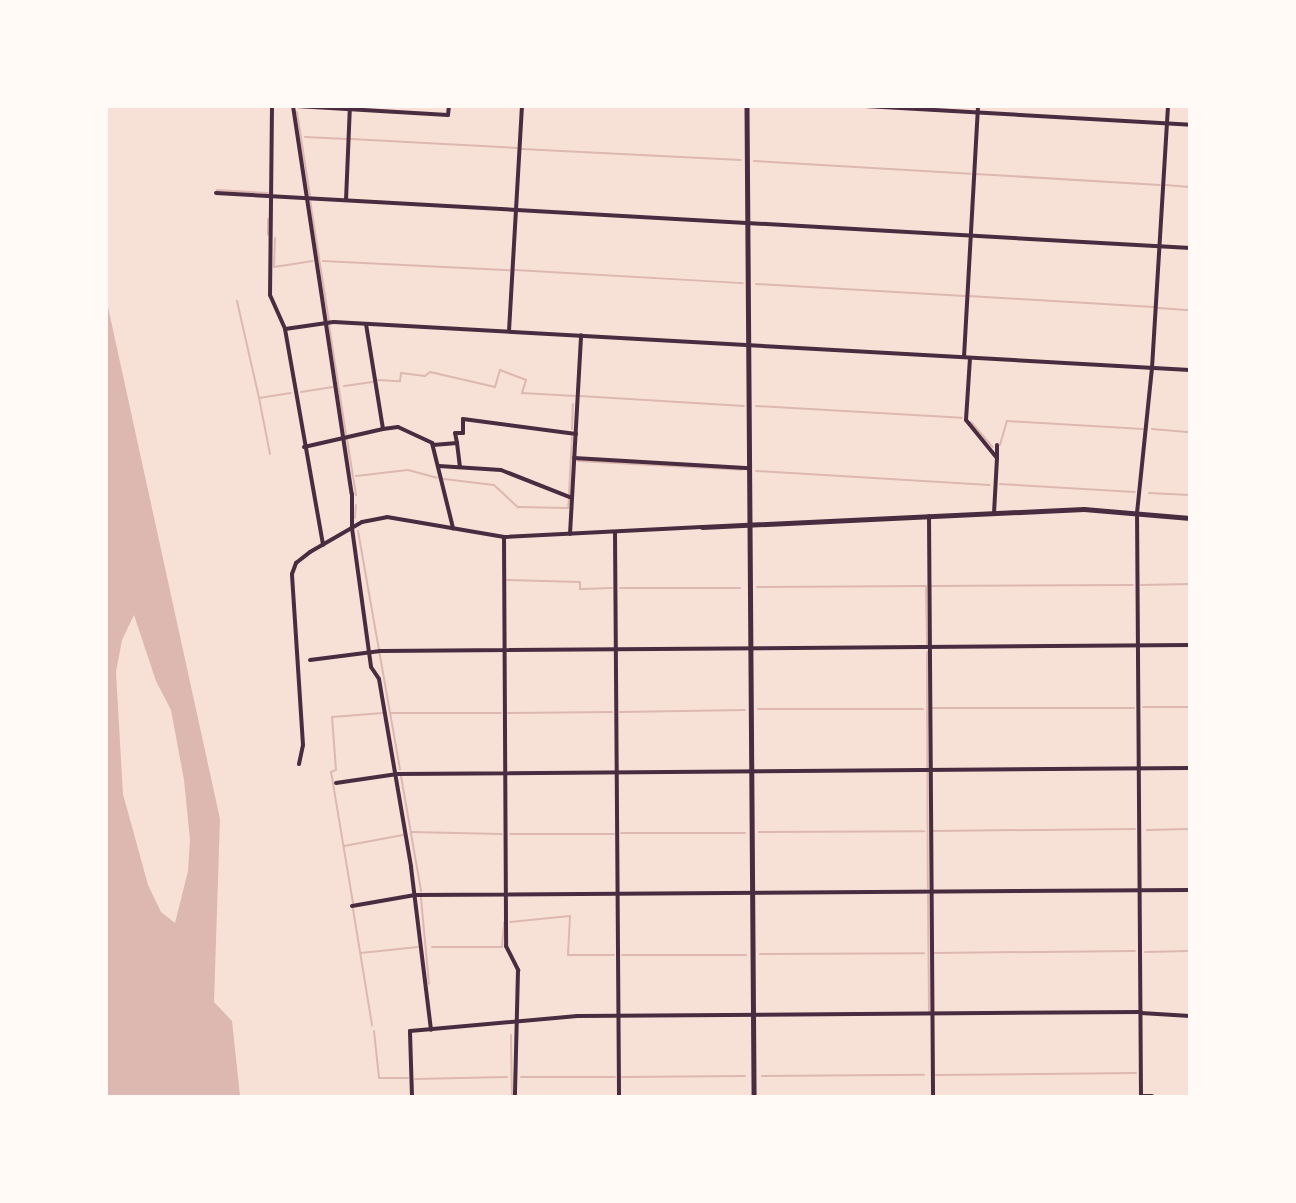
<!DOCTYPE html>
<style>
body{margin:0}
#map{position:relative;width:1296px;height:1203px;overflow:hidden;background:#f7e1d7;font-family:Montserrat,sans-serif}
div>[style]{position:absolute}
.water>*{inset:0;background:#dcb8b0}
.stream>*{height:2px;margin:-1px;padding:0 1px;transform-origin:1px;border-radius:1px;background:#dcb8b0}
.minor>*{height:4px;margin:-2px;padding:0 2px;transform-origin:2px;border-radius:2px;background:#4a2c40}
.tertiary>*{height:4.5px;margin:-2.25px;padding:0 2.25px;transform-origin:2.25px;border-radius:2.25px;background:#4a2c40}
span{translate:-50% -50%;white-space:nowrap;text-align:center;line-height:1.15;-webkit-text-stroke:5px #fffaf5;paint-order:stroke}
.frame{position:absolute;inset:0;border:108px solid #fffaf5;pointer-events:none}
</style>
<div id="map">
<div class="water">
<i style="clip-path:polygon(evenodd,106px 298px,220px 819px,214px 1002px,232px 1021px,240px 1096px,107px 1096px,106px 298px,134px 615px,156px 681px,171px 710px,184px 780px,190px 840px,188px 871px,175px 923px,161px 912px,148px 885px,123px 794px,116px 672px,122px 640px,134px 615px)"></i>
</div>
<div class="stream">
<i style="left:297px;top:112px;width:85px;rotate:81.2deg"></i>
<i style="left:305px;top:137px;width:42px;rotate:2.7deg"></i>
<i style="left:351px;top:139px;width:166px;rotate:3.1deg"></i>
<i style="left:522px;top:149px;width:219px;rotate:2.9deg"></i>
<i style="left:754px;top:161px;width:217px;rotate:3.4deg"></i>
<i style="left:976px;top:174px;width:184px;rotate:3.4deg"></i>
<i style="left:1166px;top:185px;width:24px;rotate:5deg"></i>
<i style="left:217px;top:190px;width:51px;rotate:3.4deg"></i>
<i style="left:310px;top:200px;width:122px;rotate:81.1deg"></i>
<i style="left:268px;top:235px;width:16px;rotate:-90deg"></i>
<i style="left:275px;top:238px;width:29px;rotate:92deg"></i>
<i style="left:274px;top:267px;width:39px;rotate:-9deg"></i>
<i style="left:323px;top:261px;width:187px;rotate:2.8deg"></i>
<i style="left:515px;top:270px;width:228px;rotate:3.3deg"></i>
<i style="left:756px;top:284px;width:209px;rotate:3.3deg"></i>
<i style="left:969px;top:296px;width:185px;rotate:3.4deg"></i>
<i style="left:237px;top:301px;width:99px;rotate:77.2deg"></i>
<i style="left:1158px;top:308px;width:32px;rotate:4deg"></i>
<i style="left:329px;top:325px;width:111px;rotate:81.2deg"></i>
<i style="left:378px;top:380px;width:22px;rotate:3deg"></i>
<i style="left:400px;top:381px;width:8px;rotate:-83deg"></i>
<i style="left:401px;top:373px;width:24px;rotate:7deg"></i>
<i style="left:425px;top:376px;width:6px;rotate:-39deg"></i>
<i style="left:430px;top:372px;width:67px;rotate:13deg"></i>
<i style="left:495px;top:387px;width:18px;rotate:-74deg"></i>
<i style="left:500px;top:370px;width:28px;rotate:21deg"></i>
<i style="left:526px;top:380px;width:14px;rotate:107deg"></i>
<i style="left:522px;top:393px;width:53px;rotate:3.2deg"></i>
<i style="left:344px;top:386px;width:29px;rotate:-8deg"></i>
<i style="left:301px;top:392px;width:32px;rotate:-9deg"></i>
<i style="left:580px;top:396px;width:164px;rotate:3.5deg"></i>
<i style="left:756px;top:406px;width:206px;rotate:3.3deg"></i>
<i style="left:971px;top:422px;width:33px;rotate:49deg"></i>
<i style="left:572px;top:429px;width:25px;rotate:-88deg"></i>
<i style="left:1152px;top:429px;width:38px;rotate:5deg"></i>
<i style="left:347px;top:439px;width:57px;rotate:80.9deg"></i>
<i style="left:1000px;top:445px;width:25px;rotate:-74deg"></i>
<i style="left:1007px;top:421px;width:136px;rotate:3.4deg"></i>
<i style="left:270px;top:454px;width:57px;rotate:-101.1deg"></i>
<i style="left:259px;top:398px;width:32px;rotate:-9deg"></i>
<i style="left:578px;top:461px;width:164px;rotate:3.1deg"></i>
<i style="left:756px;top:471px;width:234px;rotate:3.4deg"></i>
<i style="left:356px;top:476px;width:52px;rotate:-6.6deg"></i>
<i style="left:408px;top:470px;width:30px;rotate:15deg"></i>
<i style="left:444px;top:479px;width:50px;rotate:6.8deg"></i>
<i style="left:494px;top:485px;width:33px;rotate:43deg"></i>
<i style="left:518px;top:507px;width:50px;rotate:1.1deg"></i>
<i style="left:568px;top:508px;width:9px;rotate:-84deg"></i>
<i style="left:1000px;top:484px;width:135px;rotate:3.4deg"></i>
<i style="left:1149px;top:493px;width:41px;rotate:2.8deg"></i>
<i style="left:569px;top:494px;width:57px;rotate:-87deg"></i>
<i style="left:355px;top:518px;width:13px;rotate:-86deg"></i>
<i style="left:358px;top:531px;width:242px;rotate:80deg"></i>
<i style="left:507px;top:580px;width:73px;rotate:1.6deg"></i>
<i style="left:580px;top:582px;width:7px;rotate:90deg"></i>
<i style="left:580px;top:589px;width:32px;rotate:-2deg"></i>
<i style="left:1141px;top:585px;width:49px;rotate:-1.2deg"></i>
<i style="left:932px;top:586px;width:201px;rotate:-0.3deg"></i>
<i style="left:757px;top:587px;width:169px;rotate:-0.3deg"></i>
<i style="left:926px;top:586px;width:58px;rotate:89deg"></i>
<i style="left:620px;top:588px;width:120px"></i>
<i style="left:927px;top:652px;width:236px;rotate:89.8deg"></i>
<i style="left:1143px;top:707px;width:47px"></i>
<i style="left:933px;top:708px;width:201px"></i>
<i style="left:758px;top:709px;width:165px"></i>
<i style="left:620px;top:712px;width:125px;rotate:-0.9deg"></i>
<i style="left:390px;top:713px;width:111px"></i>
<i style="left:508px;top:713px;width:104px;rotate:-0.6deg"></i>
<i style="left:401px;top:776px;width:117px;rotate:80.1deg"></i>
<i style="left:1147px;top:830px;width:43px;rotate:-1.3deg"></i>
<i style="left:933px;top:831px;width:202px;rotate:-0.6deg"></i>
<i style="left:412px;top:832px;width:90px;rotate:1.3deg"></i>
<i style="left:759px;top:832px;width:165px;rotate:-0.3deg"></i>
<i style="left:621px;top:833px;width:124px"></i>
<i style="left:510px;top:834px;width:104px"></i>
<i style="left:344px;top:846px;width:60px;rotate:-10.6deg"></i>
<i style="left:928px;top:895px;width:117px;rotate:89.5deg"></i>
<i style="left:421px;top:898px;width:86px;rotate:84.7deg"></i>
<i style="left:353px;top:903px;width:133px;rotate:-99.5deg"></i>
<i style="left:331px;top:772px;width:5px;rotate:-22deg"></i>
<i style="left:336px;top:770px;width:53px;rotate:-94.3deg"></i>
<i style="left:332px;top:717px;width:51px;rotate:-4.5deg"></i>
<i style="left:353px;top:909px;width:118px;rotate:80.7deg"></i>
<i style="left:510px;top:922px;width:60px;rotate:-5.7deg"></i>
<i style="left:570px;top:916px;width:39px;rotate:93deg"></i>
<i style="left:568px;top:955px;width:46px"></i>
<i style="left:432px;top:947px;width:70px"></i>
<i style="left:502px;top:947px;width:25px;rotate:-85deg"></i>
<i style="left:1145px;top:952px;width:45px;rotate:-1.3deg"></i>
<i style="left:361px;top:953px;width:57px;rotate:-6deg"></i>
<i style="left:934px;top:953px;width:201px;rotate:-0.6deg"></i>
<i style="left:760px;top:954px;width:164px;rotate:-0.3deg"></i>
<i style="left:622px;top:955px;width:124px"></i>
<i style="left:374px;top:1031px;width:47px;rotate:83.9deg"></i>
<i style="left:379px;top:1078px;width:29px"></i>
<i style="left:511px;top:1035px;width:61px;rotate:89.1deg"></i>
<i style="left:936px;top:1075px;width:200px;rotate:-0.6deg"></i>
<i style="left:762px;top:1076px;width:162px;rotate:-0.4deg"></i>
<i style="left:521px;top:1077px;width:94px"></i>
<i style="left:622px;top:1077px;width:123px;rotate:-0.5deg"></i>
<i style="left:415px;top:1079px;width:92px;rotate:-1.2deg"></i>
</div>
<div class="minor">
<i style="left:272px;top:106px;width:189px;rotate:90.6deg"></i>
<i style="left:270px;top:295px;width:37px;rotate:66deg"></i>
<i style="left:285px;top:329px;width:219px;rotate:80deg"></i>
<i style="left:293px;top:106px;width:392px;rotate:81.4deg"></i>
<i style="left:352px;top:494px;width:34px;rotate:90deg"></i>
<i style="left:352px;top:528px;width:140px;rotate:82.2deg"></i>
<i style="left:371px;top:667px;width:14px;rotate:56deg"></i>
<i style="left:379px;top:679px;width:191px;rotate:80.3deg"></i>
<i style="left:411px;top:867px;width:164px;rotate:83deg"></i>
<i style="left:296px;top:106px;width:152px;rotate:3.4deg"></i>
<i style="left:448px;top:115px;width:9px;rotate:-84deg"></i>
<i style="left:865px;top:106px;width:326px;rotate:3.3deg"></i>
<i style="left:216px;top:193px;width:976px;rotate:3.23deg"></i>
<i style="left:346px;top:200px;width:94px;rotate:-87.6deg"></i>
<i style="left:366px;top:324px;width:106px;rotate:80.8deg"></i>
<i style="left:383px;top:429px;width:15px;rotate:-8deg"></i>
<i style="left:398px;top:427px;width:38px;rotate:25deg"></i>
<i style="left:432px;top:443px;width:88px;rotate:76.1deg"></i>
<i style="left:285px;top:329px;width:49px;rotate:-8.1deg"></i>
<i style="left:334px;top:322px;width:857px;rotate:3.21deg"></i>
<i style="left:509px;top:331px;width:225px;rotate:-86.7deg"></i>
<i style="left:964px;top:357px;width:251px;rotate:-86.8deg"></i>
<i style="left:970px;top:358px;width:62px;rotate:93.7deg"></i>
<i style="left:966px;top:420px;width:49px;rotate:50.8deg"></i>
<i style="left:997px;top:458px;width:55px;rotate:93.1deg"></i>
<i style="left:457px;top:443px;width:24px;rotate:83deg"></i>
<i style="left:433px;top:445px;width:24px;rotate:-5deg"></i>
<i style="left:457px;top:443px;width:10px;rotate:-101deg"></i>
<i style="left:455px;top:433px;width:8px"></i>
<i style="left:463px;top:433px;width:14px;rotate:-90deg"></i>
<i style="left:463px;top:419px;width:114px;rotate:7.6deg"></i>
<i style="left:304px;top:447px;width:81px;rotate:-12.8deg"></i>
<i style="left:997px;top:457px;width:12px;rotate:-90deg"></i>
<i style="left:574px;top:458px;width:176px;rotate:3.3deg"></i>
<i style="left:439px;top:466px;width:62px;rotate:3.7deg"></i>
<i style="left:501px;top:470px;width:76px;rotate:21.5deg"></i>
<i style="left:929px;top:516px;width:580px;rotate:89.6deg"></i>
<i style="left:615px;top:532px;width:564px;rotate:89.59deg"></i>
<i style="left:570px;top:534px;width:199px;rotate:-86.8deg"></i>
<i style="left:504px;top:537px;width:409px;rotate:89.7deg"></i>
<i style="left:506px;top:946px;width:27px;rotate:63deg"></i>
<i style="left:518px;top:970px;width:126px;rotate:91.4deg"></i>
<i style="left:310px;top:660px;width:71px;rotate:-7.3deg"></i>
<i style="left:380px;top:651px;width:810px;rotate:-0.42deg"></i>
<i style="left:299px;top:764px;width:19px;rotate:-78deg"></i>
<i style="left:303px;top:745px;width:171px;rotate:-93.7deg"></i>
<i style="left:292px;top:574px;width:12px;rotate:-70deg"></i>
<i style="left:296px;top:563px;width:18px;rotate:-38deg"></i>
<i style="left:310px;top:552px;width:60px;rotate:-30deg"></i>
<i style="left:362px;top:522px;width:25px;rotate:-11deg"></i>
<i style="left:387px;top:517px;width:119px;rotate:9.7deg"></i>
<i style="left:504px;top:537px;width:198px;rotate:-2.9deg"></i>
<i style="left:336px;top:783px;width:62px;rotate:-8.4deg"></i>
<i style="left:397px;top:774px;width:793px;rotate:-0.43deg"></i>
<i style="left:352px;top:906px;width:64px;rotate:-9.9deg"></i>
<i style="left:415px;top:895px;width:775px;rotate:-0.37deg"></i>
<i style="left:1141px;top:1013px;width:49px;rotate:3.5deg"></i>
<i style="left:412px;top:1096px;width:65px;rotate:-91.8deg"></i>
<i style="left:410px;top:1031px;width:168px;rotate:-5.1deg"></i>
<i style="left:577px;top:1016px;width:564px;rotate:-0.41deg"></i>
<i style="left:1141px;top:1096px;width:583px;rotate:-90.39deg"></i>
<i style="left:1137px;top:513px;width:146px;rotate:-84.1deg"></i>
<i style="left:1152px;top:368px;width:262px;rotate:-86.5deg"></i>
<i style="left:1141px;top:1096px;width:11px"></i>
</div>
<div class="tertiary">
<i style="left:747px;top:106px;width:990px;rotate:89.59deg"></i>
<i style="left:702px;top:527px;width:382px;rotate:-2.7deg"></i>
<i style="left:1084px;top:509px;width:106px;rotate:4.9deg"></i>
</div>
<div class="frame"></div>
</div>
